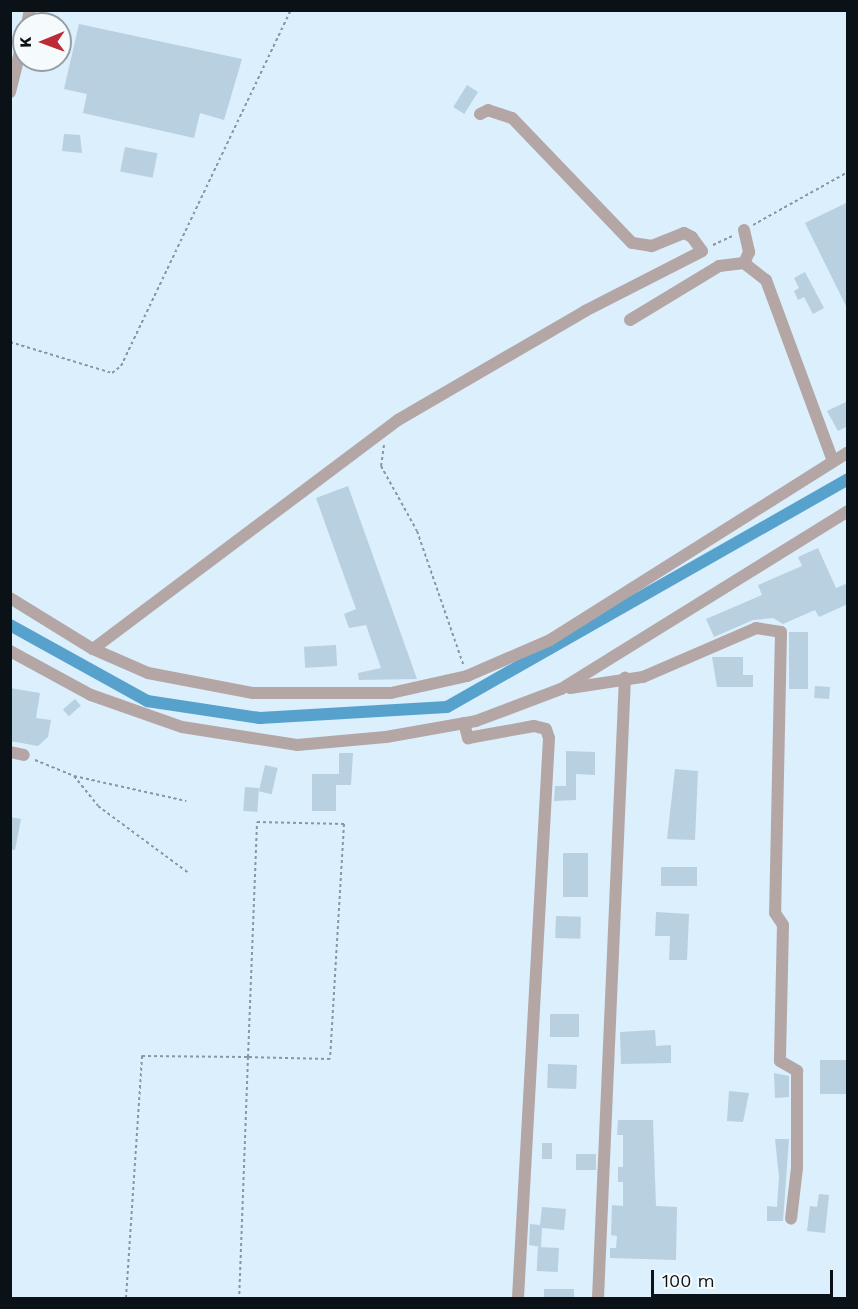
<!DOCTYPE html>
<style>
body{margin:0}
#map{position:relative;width:858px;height:1309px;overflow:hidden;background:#dbeffd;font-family:"Work Sans",sans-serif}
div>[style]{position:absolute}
.canal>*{height:12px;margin:-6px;padding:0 6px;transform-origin:6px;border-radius:6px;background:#57a1cd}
.building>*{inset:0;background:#b8d0e0;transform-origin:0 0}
.path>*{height:2px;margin-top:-1px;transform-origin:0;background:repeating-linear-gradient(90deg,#8796a1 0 3px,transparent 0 6px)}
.minor>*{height:12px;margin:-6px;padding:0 6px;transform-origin:6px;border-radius:6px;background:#b4a6a5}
span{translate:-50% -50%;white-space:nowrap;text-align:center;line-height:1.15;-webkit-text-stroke:5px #f5fafd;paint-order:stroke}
.frame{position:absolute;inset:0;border:12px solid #0a1218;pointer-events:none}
.north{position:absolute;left:12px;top:12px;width:60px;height:60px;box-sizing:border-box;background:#f5fafd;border:2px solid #979da1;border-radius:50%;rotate:269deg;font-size:16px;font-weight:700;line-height:24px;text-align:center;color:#0a1218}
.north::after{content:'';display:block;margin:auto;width:21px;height:27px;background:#bc2b36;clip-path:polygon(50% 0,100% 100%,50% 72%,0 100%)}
.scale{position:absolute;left:651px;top:1270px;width:182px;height:27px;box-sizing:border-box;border:3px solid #0a1218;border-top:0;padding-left:8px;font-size:18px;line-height:21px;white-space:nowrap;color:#0a1218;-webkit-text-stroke:4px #f5fafd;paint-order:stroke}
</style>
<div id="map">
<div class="canal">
<i style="left:10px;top:625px;width:157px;rotate:29deg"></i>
<i style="left:147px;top:701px;width:114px;rotate:8.6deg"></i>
<i style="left:260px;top:718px;width:187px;rotate:-3.4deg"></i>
<i style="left:447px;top:707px;width:461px;rotate:-29.6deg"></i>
</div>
<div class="building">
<i style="clip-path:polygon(79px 24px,242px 59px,224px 120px,200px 113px,194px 138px,83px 113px,87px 94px,64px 89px)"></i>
<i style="left:467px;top:85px;width:13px;height:26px;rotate:32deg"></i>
<i style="clip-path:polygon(64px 134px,80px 135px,82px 153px,62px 151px)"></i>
<i style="left:125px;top:147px;width:33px;height:25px;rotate:11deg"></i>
<i style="clip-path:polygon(848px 202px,848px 310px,805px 223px)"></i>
<i style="clip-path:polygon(805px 272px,824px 308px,813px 314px,804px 297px,798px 300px,794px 291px,799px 288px,794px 278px)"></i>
<i style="clip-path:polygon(848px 401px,848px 426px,838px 431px,827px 411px)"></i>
<i style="clip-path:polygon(348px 486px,417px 679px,359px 680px,358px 673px,381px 668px,366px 625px,349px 628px,344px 614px,356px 609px,316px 498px)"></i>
<i style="clip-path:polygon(818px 548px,836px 588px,848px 583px,848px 604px,819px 617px,815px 610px,783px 624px,773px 618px,753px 620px,714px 637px,706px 619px,762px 595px,758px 585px,802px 566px,798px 557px)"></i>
<i style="left:789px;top:632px;width:19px;height:57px"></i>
<i style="left:336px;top:645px;width:21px;height:32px;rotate:87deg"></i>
<i style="clip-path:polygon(712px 657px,743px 657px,743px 675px,753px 675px,753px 687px,717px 687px)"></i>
<i style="left:815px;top:686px;width:15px;height:12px;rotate:4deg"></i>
<i style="clip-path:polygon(10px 688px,40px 693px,36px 718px,51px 720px,48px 737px,38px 746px,10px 741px)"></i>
<i style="left:75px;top:699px;width:9px;height:16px;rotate:49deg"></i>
<i style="clip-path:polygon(566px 751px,595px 752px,595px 775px,576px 774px,576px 800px,554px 801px,555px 786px,566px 786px)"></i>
<i style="clip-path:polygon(339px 753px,353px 753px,351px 785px,336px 785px,336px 811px,312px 811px,312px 774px,339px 774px)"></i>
<i style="left:265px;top:765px;width:13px;height:27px;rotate:13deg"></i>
<i style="clip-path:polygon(675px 769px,698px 771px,695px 840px,667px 839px)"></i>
<i style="left:245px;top:787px;width:14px;height:24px;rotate:4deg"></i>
<i style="clip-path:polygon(10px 817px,21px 819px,15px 850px,10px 849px)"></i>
<i style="left:563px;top:853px;width:25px;height:44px"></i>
<i style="left:661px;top:867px;width:36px;height:19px"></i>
<i style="clip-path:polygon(656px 912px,689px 914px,687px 960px,669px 960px,670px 936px,655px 936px)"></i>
<i style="left:556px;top:916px;width:25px;height:22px;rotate:2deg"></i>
<i style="left:550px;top:1014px;width:29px;height:23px"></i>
<i style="clip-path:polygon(655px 1030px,656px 1046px,671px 1045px,671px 1063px,621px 1064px,620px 1032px)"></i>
<i style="left:848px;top:1060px;width:34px;height:28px;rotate:90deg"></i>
<i style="left:548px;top:1064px;width:29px;height:24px;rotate:2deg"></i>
<i style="clip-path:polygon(774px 1073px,789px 1076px,789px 1097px,775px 1098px)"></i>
<i style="clip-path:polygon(729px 1091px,749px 1093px,743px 1122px,727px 1121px)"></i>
<i style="clip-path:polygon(618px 1120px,653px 1120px,656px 1206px,677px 1207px,676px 1260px,610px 1258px,610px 1248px,616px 1248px,617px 1236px,611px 1235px,612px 1205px,623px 1206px,623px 1182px,618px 1182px,618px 1167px,623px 1167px,623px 1135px,617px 1135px)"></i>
<i style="clip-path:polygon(775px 1139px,789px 1139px,783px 1221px,767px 1221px,767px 1206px,777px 1207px,779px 1177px)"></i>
<i style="left:542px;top:1143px;width:10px;height:16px"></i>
<i style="left:576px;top:1154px;width:20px;height:16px"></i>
<i style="clip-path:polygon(819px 1194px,829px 1195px,825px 1233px,807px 1231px,810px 1206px,817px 1207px)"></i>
<i style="clip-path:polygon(542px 1207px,566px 1209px,564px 1230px,542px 1228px,541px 1247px,529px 1245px,530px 1224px,540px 1225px)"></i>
<i style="left:538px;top:1247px;width:21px;height:24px;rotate:3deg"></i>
<i style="left:544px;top:1289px;width:30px;height:10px"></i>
</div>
<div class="path">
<i style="left:753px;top:225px;width:109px;rotate:-29.2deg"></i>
<i style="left:713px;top:245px;width:21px;rotate:-25deg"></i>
<i style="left:10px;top:342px;width:107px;rotate:16.9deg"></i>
<i style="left:112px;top:373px;width:11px;rotate:-38deg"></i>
<i style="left:121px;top:366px;width:395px;rotate:-64.5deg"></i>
<i style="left:384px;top:445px;width:21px;rotate:98deg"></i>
<i style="left:381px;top:466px;width:74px;rotate:61deg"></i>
<i style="left:417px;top:531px;width:141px;rotate:70.9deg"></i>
<i style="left:35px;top:760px;width:42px;rotate:22.3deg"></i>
<i style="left:74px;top:776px;width:38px;rotate:51deg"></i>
<i style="left:98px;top:806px;width:114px;rotate:36.5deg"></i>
<i style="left:74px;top:776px;width:115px;rotate:12.6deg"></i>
<i style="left:257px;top:822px;width:87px;rotate:1.3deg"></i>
<i style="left:344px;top:824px;width:235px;rotate:93.4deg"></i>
<i style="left:330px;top:1059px;width:82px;rotate:-178.6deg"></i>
<i style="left:248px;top:1057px;width:235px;rotate:-87.8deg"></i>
<i style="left:126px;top:1298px;width:243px;rotate:-86.2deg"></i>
<i style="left:142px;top:1056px;width:106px;rotate:0.5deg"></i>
<i style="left:248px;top:1057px;width:241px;rotate:92.1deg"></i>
</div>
<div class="minor">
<i style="left:27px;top:24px;width:14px;rotate:-78deg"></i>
<i style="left:10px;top:92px;width:58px;rotate:-76deg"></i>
<i style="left:744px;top:230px;width:23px;rotate:77deg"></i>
<i style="left:749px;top:252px;width:12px;rotate:114deg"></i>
<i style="left:630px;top:320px;width:104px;rotate:-31.2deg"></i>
<i style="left:719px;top:266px;width:25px;rotate:-7deg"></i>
<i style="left:744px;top:263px;width:28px;rotate:38deg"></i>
<i style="left:766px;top:280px;width:193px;rotate:69.7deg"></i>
<i style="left:10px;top:598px;width:97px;rotate:31.6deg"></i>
<i style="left:93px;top:649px;width:60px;rotate:23.6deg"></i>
<i style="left:148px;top:673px;width:107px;rotate:10.8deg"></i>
<i style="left:253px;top:693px;width:138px"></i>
<i style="left:391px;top:693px;width:78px;rotate:-12.6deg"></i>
<i style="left:467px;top:676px;width:90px;rotate:-23.4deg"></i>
<i style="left:550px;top:640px;width:352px;rotate:-32.2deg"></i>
<i style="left:93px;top:649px;width:381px;rotate:-36.9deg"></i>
<i style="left:398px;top:420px;width:216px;rotate:-30.2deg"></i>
<i style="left:585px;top:311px;width:131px;rotate:-27.1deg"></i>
<i style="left:702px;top:251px;width:17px;rotate:-126deg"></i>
<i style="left:692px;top:237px;width:9px;rotate:-153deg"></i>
<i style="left:684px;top:233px;width:35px;rotate:158deg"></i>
<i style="left:652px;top:246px;width:20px;rotate:-171deg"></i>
<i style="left:632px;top:243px;width:173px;rotate:-133.8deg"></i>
<i style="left:512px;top:118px;width:25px;rotate:-162deg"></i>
<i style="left:488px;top:110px;width:9px;rotate:153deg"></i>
<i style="left:10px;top:651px;width:92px;rotate:28.5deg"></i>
<i style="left:91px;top:695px;width:96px;rotate:19.4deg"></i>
<i style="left:182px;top:727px;width:116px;rotate:8.9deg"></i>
<i style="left:297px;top:745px;width:89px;rotate:-5.1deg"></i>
<i style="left:386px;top:737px;width:91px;rotate:-10.1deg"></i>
<i style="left:476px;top:721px;width:91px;rotate:-20.6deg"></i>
<i style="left:561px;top:689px;width:338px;rotate:-31.8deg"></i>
<i style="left:570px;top:688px;width:74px;rotate:-8.6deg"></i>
<i style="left:643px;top:677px;width:123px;rotate:-23.4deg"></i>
<i style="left:756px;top:628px;width:25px;rotate:9deg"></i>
<i style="left:781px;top:632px;width:281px;rotate:91.2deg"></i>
<i style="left:775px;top:913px;width:14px;rotate:56deg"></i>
<i style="left:783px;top:925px;width:136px;rotate:91.3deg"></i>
<i style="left:780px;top:1061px;width:20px;rotate:30deg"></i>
<i style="left:797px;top:1071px;width:97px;rotate:90deg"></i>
<i style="left:797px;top:1168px;width:51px;rotate:96.7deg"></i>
<i style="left:464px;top:723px;width:16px;rotate:75deg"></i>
<i style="left:468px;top:738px;width:67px;rotate:-10.3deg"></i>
<i style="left:534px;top:726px;width:12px;rotate:14deg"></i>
<i style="left:546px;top:729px;width:9px;rotate:72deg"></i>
<i style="left:549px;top:738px;width:561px;rotate:93.17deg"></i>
<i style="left:10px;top:752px;width:14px;rotate:12deg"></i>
<i style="left:598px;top:1298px;width:621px;rotate:-87.51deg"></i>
</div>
<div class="frame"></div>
<div class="north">K</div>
<div class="scale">100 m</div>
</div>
